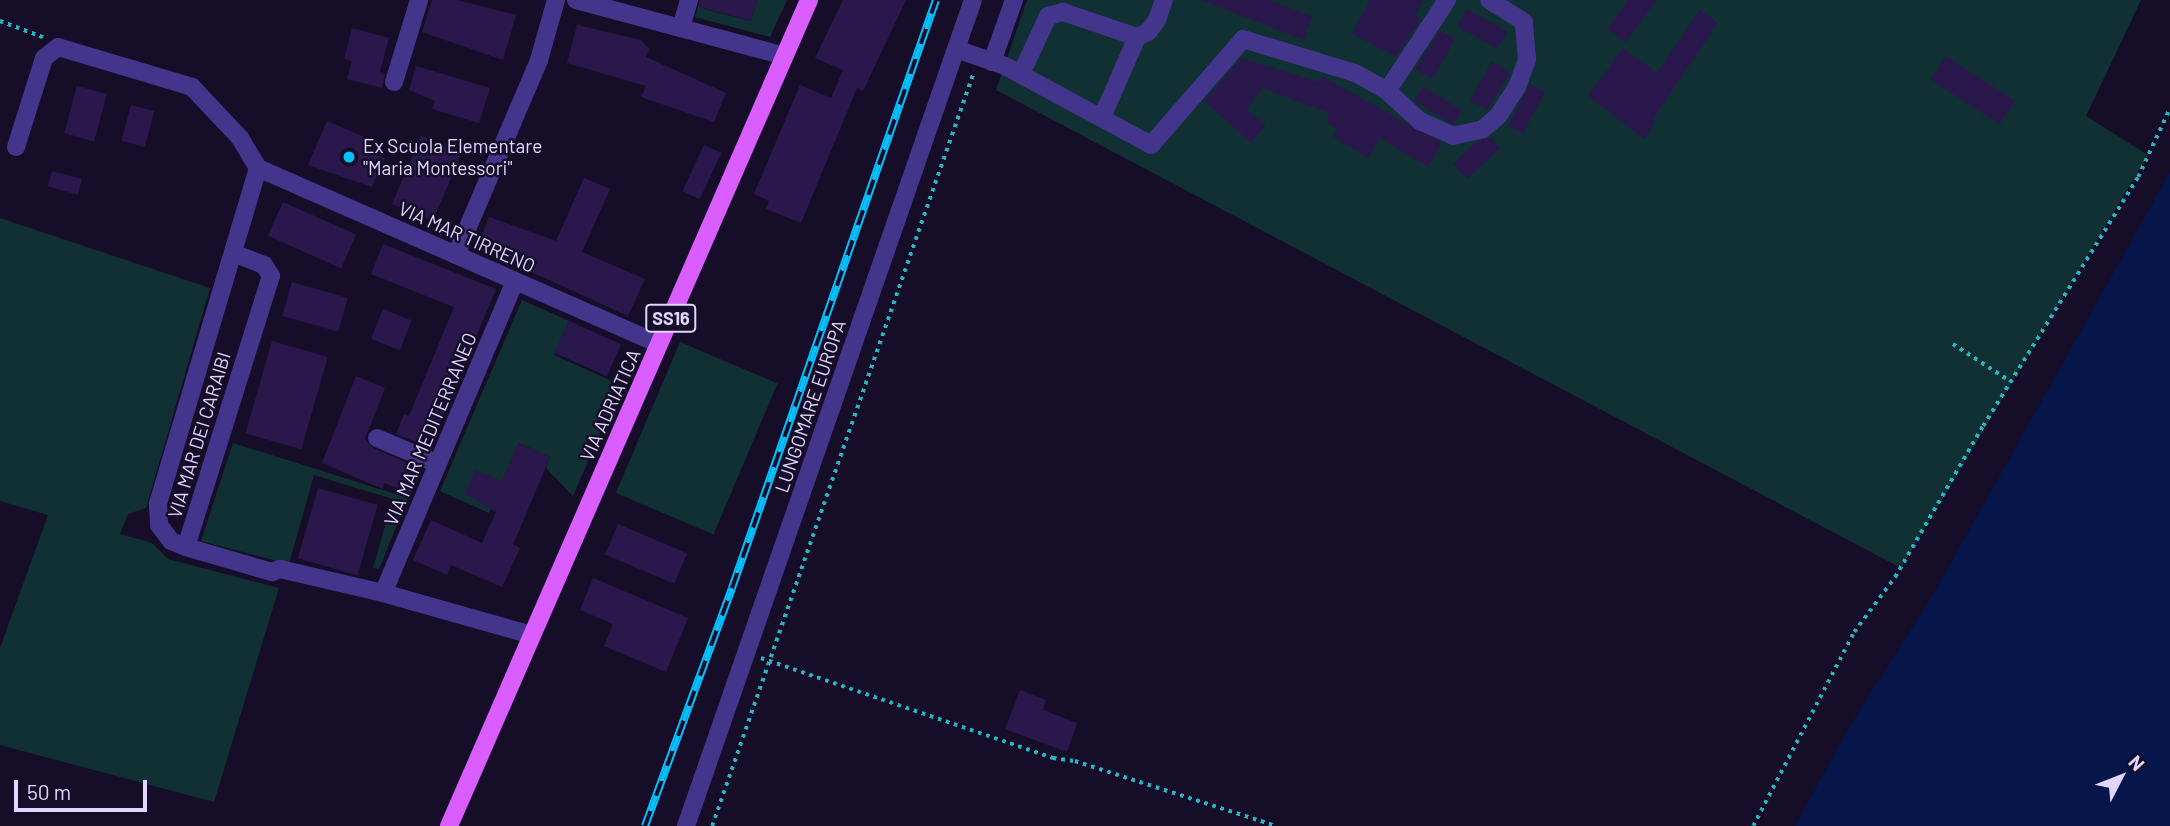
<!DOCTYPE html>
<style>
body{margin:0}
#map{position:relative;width:2170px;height:826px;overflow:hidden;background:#160e29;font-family:Barlow,sans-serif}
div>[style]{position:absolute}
.green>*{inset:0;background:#103034;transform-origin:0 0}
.water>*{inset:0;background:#06154a}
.building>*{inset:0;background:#2a184c;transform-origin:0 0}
.path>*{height:3.5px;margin-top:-1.75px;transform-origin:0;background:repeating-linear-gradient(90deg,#25b7c4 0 3.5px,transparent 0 8.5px)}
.minor>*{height:18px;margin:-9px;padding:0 9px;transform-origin:9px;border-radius:9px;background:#44358c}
.major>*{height:18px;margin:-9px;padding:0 9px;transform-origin:9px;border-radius:9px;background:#d95dff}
.rail>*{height:8px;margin-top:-4px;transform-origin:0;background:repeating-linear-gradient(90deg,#160e29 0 16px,#02c2ff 0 32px);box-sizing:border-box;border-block:2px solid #02c2ff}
.dots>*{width:19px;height:19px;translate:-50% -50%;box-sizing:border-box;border:4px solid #160e29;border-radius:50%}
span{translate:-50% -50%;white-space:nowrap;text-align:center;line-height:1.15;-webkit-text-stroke:5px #160e29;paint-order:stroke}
.shield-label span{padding:2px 5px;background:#160e29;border:2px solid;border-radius:5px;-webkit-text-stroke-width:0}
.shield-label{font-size:18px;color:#e0d6ff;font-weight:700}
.poi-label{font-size:19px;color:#e0d6ff}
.left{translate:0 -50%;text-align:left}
.street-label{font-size:19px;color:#e0d6ff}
.north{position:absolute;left:2086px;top:742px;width:70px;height:70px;-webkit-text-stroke:5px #160e29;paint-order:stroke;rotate:48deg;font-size:19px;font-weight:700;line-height:28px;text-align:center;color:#e0d6ff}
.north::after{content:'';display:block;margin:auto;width:24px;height:32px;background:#e0d6ff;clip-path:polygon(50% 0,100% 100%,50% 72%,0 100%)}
.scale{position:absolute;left:14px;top:780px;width:133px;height:32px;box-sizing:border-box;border:4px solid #e0d6ff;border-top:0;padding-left:9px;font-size:21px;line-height:24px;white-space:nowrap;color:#e0d6ff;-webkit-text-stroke:5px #160e29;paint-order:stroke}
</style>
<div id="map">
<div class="green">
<i style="clip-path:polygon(700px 0,706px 0,704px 9px,751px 21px,757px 0,787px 0,770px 37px,695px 17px)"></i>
<i style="clip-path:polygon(1027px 0,2141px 0,2086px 116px,2148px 155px,1901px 568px,996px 90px)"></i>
<i style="clip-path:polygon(0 218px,210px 288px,146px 508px,128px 514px,120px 534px,152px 543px,168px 559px,279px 588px,214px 802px,0 745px,0 648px,48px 515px,0 501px)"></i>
<i style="clip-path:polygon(522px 300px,569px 321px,554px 355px,621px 385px,573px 496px,546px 468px,550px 457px,519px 443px,489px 513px,440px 491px)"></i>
<i style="left:680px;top:342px;width:106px;height:164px;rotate:23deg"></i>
<i style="clip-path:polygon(233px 443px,408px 498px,379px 569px,373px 568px,393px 499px,314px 475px,289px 564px,201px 541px)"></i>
</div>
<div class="water">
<i style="clip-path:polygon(2170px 172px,2170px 826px,1795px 826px,1851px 724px,1934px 593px)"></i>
</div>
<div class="building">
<i style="clip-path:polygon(432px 0,457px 0,516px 15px,503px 60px,422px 32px)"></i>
<i style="clip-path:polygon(700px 0,757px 0,751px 21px,699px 7px)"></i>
<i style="clip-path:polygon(843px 0,906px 0,863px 91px,857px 88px,801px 223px,766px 209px,769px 201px,754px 194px,800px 85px,831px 98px,843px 70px,815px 58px)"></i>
<i style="clip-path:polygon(1201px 0,1267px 0,1312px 16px,1304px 40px)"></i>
<i style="clip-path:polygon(1370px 0,1423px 0,1415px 15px,1421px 19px,1396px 57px,1352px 34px)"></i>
<i style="clip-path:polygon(1628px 0,1656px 0,1626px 42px,1607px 29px)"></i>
<i style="left:1467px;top:9px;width:46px;height:20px;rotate:29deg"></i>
<i style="clip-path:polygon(1700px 10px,1718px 23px,1653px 119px,1656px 121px,1644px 139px,1588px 96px,1623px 48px,1657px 73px)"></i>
<i style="clip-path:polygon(577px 25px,641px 40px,649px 49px,646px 57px,726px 93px,714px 122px,641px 97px,646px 86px,567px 63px)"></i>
<i style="clip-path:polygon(352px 28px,389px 38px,380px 72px,385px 73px,382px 88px,347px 79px,352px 61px,344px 59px)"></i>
<i style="clip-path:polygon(1440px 31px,1455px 39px,1433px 79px,1415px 69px)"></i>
<i style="left:1946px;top:56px;width:82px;height:28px;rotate:33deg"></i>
<i style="clip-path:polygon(1241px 58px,1318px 82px,1322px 76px,1442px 143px,1428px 167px,1380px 138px,1368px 158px,1333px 137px,1338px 129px,1327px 123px,1329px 113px,1263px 88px,1246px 110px,1266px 125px,1251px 143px,1204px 101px)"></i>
<i style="clip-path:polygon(1492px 61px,1510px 73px,1487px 110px,1470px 101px)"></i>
<i style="clip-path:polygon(416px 66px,490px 88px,479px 123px,432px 109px,435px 101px,409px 90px)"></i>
<i style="left:1530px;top:84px;width:17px;height:47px;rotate:28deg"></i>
<i style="left:77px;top:86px;width:31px;height:49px;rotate:15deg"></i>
<i style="left:1423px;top:86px;width:46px;height:17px;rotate:32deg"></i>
<i style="left:131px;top:105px;width:24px;height:37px;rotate:15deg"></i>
<i style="clip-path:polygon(327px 121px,369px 139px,365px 153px,385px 158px,372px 187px,308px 165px)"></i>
<i style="left:421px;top:136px;width:44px;height:74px;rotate:23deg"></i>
<i style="clip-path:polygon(1491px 137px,1500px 148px,1467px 179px,1453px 164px,1476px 142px)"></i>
<i style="left:704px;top:145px;width:19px;height:51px;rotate:25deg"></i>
<i style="left:52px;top:171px;width:31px;height:16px;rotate:15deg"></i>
<i style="clip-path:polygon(584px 178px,610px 189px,582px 252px,645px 279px,628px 316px,477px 247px,489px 217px,556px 241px)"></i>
<i style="left:283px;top:202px;width:80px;height:37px;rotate:24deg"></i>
<i style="clip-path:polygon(383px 244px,496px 289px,430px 448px,396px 434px,404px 414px,409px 416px,454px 307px,371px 274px)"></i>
<i style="left:292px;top:282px;width:58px;height:35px;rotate:16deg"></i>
<i style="left:383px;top:309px;width:31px;height:32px;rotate:22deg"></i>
<i style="left:569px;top:321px;width:57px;height:35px;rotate:24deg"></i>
<i style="left:272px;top:341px;width:58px;height:96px;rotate:16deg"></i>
<i style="clip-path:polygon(356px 376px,385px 388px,365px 439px,373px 448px,421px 469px,411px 494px,384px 483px,383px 489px,322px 463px)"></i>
<i style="clip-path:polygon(518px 443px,550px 457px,513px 545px,520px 548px,502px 587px,451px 565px,447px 575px,413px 560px,431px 520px,482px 543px,496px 512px,465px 494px,475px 470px,502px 481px)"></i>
<i style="left:318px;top:488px;width:62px;height:73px;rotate:16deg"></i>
<i style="left:618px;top:524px;width:75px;height:33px;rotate:23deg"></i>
<i style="clip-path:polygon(593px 578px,688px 618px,666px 672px,604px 646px,613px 624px,580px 610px)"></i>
<i style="clip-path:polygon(1020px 690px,1046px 700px,1043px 710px,1077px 723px,1067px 752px,1005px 729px)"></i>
</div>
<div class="path">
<i style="left:0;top:21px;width:48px;rotate:20.7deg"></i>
<i style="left:1953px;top:344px;width:68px;rotate:33deg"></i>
<i style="left:761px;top:658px;width:309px;rotate:18.9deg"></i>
<i style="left:1053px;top:758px;width:22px;rotate:8deg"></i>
<i style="left:1075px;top:761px;width:211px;rotate:17.9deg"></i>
<i style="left:712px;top:826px;width:799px;rotate:-70.86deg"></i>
<i style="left:1753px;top:826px;width:219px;rotate:-62.5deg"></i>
<i style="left:1854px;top:632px;width:69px;rotate:-53.3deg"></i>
<i style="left:1895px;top:577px;width:175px;rotate:-59.8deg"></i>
<i style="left:1983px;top:426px;width:293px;rotate:-58.1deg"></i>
<i style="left:2138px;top:177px;width:76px;rotate:-65.1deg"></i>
</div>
<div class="minor">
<i style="left:576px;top:0;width:216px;rotate:15deg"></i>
<i style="left:681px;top:28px;width:29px;rotate:-74deg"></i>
<i style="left:956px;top:49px;width:52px;rotate:19.1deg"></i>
<i style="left:1005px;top:66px;width:166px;rotate:28.4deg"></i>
<i style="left:1151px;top:145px;width:140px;rotate:-49deg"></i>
<i style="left:1243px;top:39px;width:117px;rotate:16.9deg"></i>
<i style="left:1355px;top:73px;width:37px;rotate:29deg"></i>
<i style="left:1387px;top:91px;width:45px;rotate:42.3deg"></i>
<i style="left:1420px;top:121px;width:36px;rotate:24deg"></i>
<i style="left:1453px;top:136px;width:31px;rotate:-13deg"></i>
<i style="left:1483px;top:129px;width:20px;rotate:-41deg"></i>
<i style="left:1498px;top:116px;width:35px;rotate:-57deg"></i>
<i style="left:1517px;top:87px;width:30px;rotate:-70deg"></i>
<i style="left:1527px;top:59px;width:37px;rotate:-95deg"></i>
<i style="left:1524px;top:22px;width:41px;rotate:-147.8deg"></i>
<i style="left:992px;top:62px;width:66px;rotate:-70.5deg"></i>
<i style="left:1021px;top:74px;width:64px;rotate:-65deg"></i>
<i style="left:1048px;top:16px;width:16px;rotate:-15deg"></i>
<i style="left:1063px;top:12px;width:78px;rotate:18.7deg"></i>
<i style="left:1137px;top:37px;width:12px;rotate:-24deg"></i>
<i style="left:1148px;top:32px;width:15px;rotate:-53deg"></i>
<i style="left:1157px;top:20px;width:21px;rotate:-71deg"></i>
<i style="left:394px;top:82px;width:86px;rotate:-73deg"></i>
<i style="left:1387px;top:91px;width:109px;rotate:-56.6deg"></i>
<i style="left:1103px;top:115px;width:85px;rotate:-66.4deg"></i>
<i style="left:16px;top:147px;width:93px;rotate:-72.5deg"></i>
<i style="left:44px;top:58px;width:18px;rotate:-38deg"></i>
<i style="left:58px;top:47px;width:140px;rotate:16.6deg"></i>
<i style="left:192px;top:87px;width:70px;rotate:46.7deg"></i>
<i style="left:240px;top:138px;width:35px;rotate:59deg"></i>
<i style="left:258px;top:168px;width:351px;rotate:106.6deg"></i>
<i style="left:158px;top:504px;width:21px;rotate:87deg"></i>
<i style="left:159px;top:525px;width:20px;rotate:53deg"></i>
<i style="left:171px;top:541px;width:16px;rotate:22deg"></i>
<i style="left:186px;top:547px;width:90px;rotate:16.2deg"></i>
<i style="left:272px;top:572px;width:9px;rotate:-21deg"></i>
<i style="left:280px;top:569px;width:106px;rotate:13.1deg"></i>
<i style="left:258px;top:168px;width:438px;rotate:23.7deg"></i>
<i style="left:456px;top:255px;width:212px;rotate:-66.9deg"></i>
<i style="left:539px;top:60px;width:62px;rotate:-74.2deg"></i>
<i style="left:515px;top:281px;width:339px;rotate:112.9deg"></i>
<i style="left:383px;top:593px;width:154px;rotate:15.8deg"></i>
<i style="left:377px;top:438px;width:66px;rotate:23.1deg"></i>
<i style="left:186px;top:547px;width:284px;rotate:-72.6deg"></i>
<i style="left:271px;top:276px;width:13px;rotate:-122deg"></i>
<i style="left:264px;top:265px;width:33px;rotate:-159deg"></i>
<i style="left:686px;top:826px;width:874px;rotate:-70.84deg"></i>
</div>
<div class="major">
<i style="left:449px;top:826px;width:901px;rotate:-66.45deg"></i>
</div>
<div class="rail">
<i style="left:645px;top:826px;width:253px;rotate:-69.9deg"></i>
<i style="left:732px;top:588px;width:622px;rotate:-70.87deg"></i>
</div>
<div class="dots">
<i style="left:349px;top:157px;background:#02c2ff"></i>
</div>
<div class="shield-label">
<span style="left:671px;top:318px">SS16</span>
</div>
<div class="poi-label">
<span class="left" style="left:363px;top:157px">Ex Scuola Elementare<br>"Maria Montessori"</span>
</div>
<div class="street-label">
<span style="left:467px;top:237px;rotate:24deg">VIA MAR TIRRENO</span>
<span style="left:610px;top:405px;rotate:-66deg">VIA ADRIATICA</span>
<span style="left:810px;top:406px;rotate:-71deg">LUNGOMARE EUROPA</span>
<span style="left:430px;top:429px;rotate:-67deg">VIA MAR MEDITERRANEO</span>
<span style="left:199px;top:435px;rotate:-73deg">VIA MAR DEI CARAIBI</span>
</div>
<div class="north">N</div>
<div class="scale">50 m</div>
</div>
